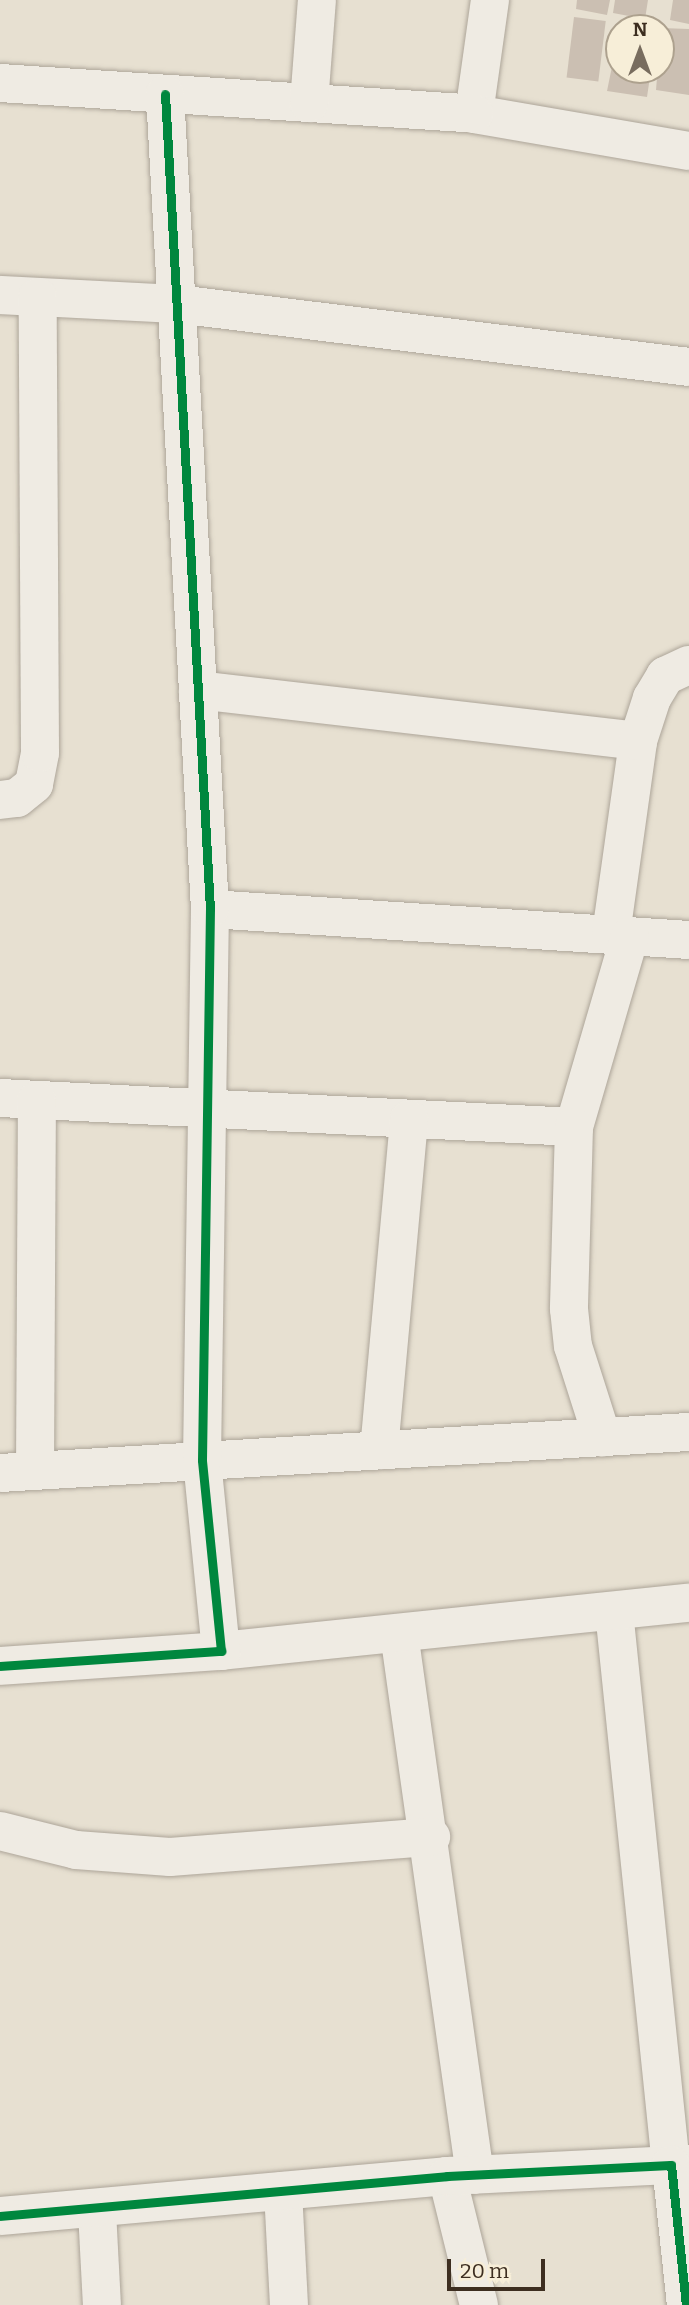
<!DOCTYPE html>
<style>
body{margin:0}
#map{position:relative;width:689px;height:2305px;overflow:hidden;background:#e7e0d1;font-family:Bitter,serif}
div>[style]{position:absolute}
.building>*{inset:0;background:#cbbfb2;transform-origin:0 0}
.roads{filter:drop-shadow(0 0 2px #ada599) drop-shadow(0 0 2px #ada599)}
.minor>*{height:38px;margin:-19px;padding:0 19px;transform-origin:19px;border-radius:19px;background:#efebe3}
.cycleway>*{height:9px;margin:-4.5px;padding:0 4.5px;transform-origin:4.5px;border-radius:4.5px;background:#00873e}
span{translate:-50% -50%;white-space:nowrap;text-align:center;line-height:1.15;-webkit-text-stroke:5px #f7eed8;paint-order:stroke}
.north{position:absolute;left:605px;top:14px;width:70px;height:70px;box-sizing:border-box;background:#f7eed8;border:2px solid #ada18e;border-radius:50%;rotate:0deg;font-size:19px;font-weight:700;line-height:28px;text-align:center;color:#3d2e20}
.north::after{content:'';display:block;margin:auto;width:24px;height:32px;background:#786c5e;clip-path:polygon(50% 0,100% 100%,50% 72%,0 100%)}
.scale{position:absolute;left:447px;top:2259px;width:98px;height:32px;box-sizing:border-box;border:4px solid #3d2e20;border-top:0;padding-left:9px;font-size:21px;line-height:24px;white-space:nowrap;color:#3d2e20;-webkit-text-stroke:5px #f7eed8;paint-order:stroke}
</style>
<div id="map">
<div class="building">
<i style="clip-path:polygon(577px 0,610px 0,607px 15px,576px 9px)"></i>
<i style="clip-path:polygon(615px 0,648px 0,645px 19px,613px 13px)"></i>
<i style="clip-path:polygon(673px 0,689px 0,689px 24px,670px 20px)"></i>
<i style="left:574px;top:17px;width:32px;height:61px;rotate:7deg"></i>
<i style="clip-path:polygon(621px 21px,655px 27px,654px 28px,620px 28px)"></i>
<i style="clip-path:polygon(661px 28px,689px 29px,689px 95px,656px 90px)"></i>
<i style="clip-path:polygon(618px 37px,619px 70px,651px 70px,647px 97px,607px 91px)"></i>
</div>
<div class="roads">
<div class="minor">
<i style="left:490px;top:0;width:115px;rotate:98deg"></i>
<i style="left:474px;top:114px;width:218px;rotate:9.8deg"></i>
<i style="left:0;top:83px;width:475px;rotate:3.7deg"></i>
<i style="left:309px;top:103px;width:103px;rotate:-85.6deg"></i>
<i style="left:0;top:295px;width:177px;rotate:2.9deg"></i>
<i style="left:177px;top:304px;width:516px;rotate:7.01deg"></i>
<i style="left:198px;top:690px;width:443px;rotate:6.6deg"></i>
<i style="left:0;top:800px;width:17px;rotate:-7deg"></i>
<i style="left:17px;top:798px;width:22px;rotate:-39deg"></i>
<i style="left:34px;top:784px;width:32px;rotate:-79deg"></i>
<i style="left:40px;top:753px;width:456px;rotate:-90.3deg"></i>
<i style="left:210px;top:909px;width:480px;rotate:3.7deg"></i>
<i style="left:611px;top:934px;width:195px;rotate:-82deg"></i>
<i style="left:638px;top:741px;width:45px;rotate:-72deg"></i>
<i style="left:652px;top:698px;width:26px;rotate:-59deg"></i>
<i style="left:665px;top:676px;width:26px;rotate:-25deg"></i>
<i style="left:0;top:1098px;width:575px;rotate:2.89deg"></i>
<i style="left:574px;top:1127px;width:199px;rotate:-73.7deg"></i>
<i style="left:574px;top:1127px;width:182px;rotate:91.6deg"></i>
<i style="left:569px;top:1309px;width:37px;rotate:84deg"></i>
<i style="left:573px;top:1346px;width:96px;rotate:72.3deg"></i>
<i style="left:379px;top:1450px;width:332px;rotate:-84.8deg"></i>
<i style="left:35px;top:1471px;width:371px;rotate:-89.7deg"></i>
<i style="left:0;top:1473px;width:690px;rotate:-3.41deg"></i>
<i style="left:614px;top:1611px;width:557px;rotate:84.13deg"></i>
<i style="left:671px;top:2165px;width:18px;rotate:-3deg"></i>
<i style="left:399px;top:1633px;width:547px;rotate:82.02deg"></i>
<i style="left:221px;top:1651px;width:470px;rotate:-5.9deg"></i>
<i style="left:0;top:1666px;width:222px;rotate:-3.9deg"></i>
<i style="left:221px;top:1651px;width:192px;rotate:-95.7deg"></i>
<i style="left:202px;top:1460px;width:551px;rotate:-89.17deg"></i>
<i style="left:210px;top:909px;width:816px;rotate:-93.16deg"></i>
<i style="left:0;top:1831px;width:78px;rotate:14deg"></i>
<i style="left:76px;top:1850px;width:94px;rotate:4.3deg"></i>
<i style="left:170px;top:1857px;width:262px;rotate:-4.4deg"></i>
<i style="left:447px;top:2176px;width:133px;rotate:76.1deg"></i>
<i style="left:283px;top:2191px;width:114px;rotate:87deg"></i>
<i style="left:97px;top:2211px;width:94px;rotate:87deg"></i>
<i style="left:0;top:2216px;width:449px;rotate:-5.1deg"></i>
<i style="left:447px;top:2176px;width:224px;rotate:-2.8deg"></i>
<i style="left:671px;top:2165px;width:141px;rotate:83.9deg"></i>
</div>
</div>
<div class="cycleway">
<i style="left:0;top:1666px;width:222px;rotate:-3.9deg"></i>
<i style="left:221px;top:1651px;width:192px;rotate:-95.7deg"></i>
<i style="left:202px;top:1460px;width:551px;rotate:-89.17deg"></i>
<i style="left:210px;top:909px;width:816px;rotate:-93.16deg"></i>
<i style="left:0;top:2216px;width:449px;rotate:-5.1deg"></i>
<i style="left:447px;top:2176px;width:224px;rotate:-2.8deg"></i>
<i style="left:671px;top:2165px;width:141px;rotate:83.9deg"></i>
</div>
<div class="north">N</div>
<div class="scale">20 m</div>
</div>
